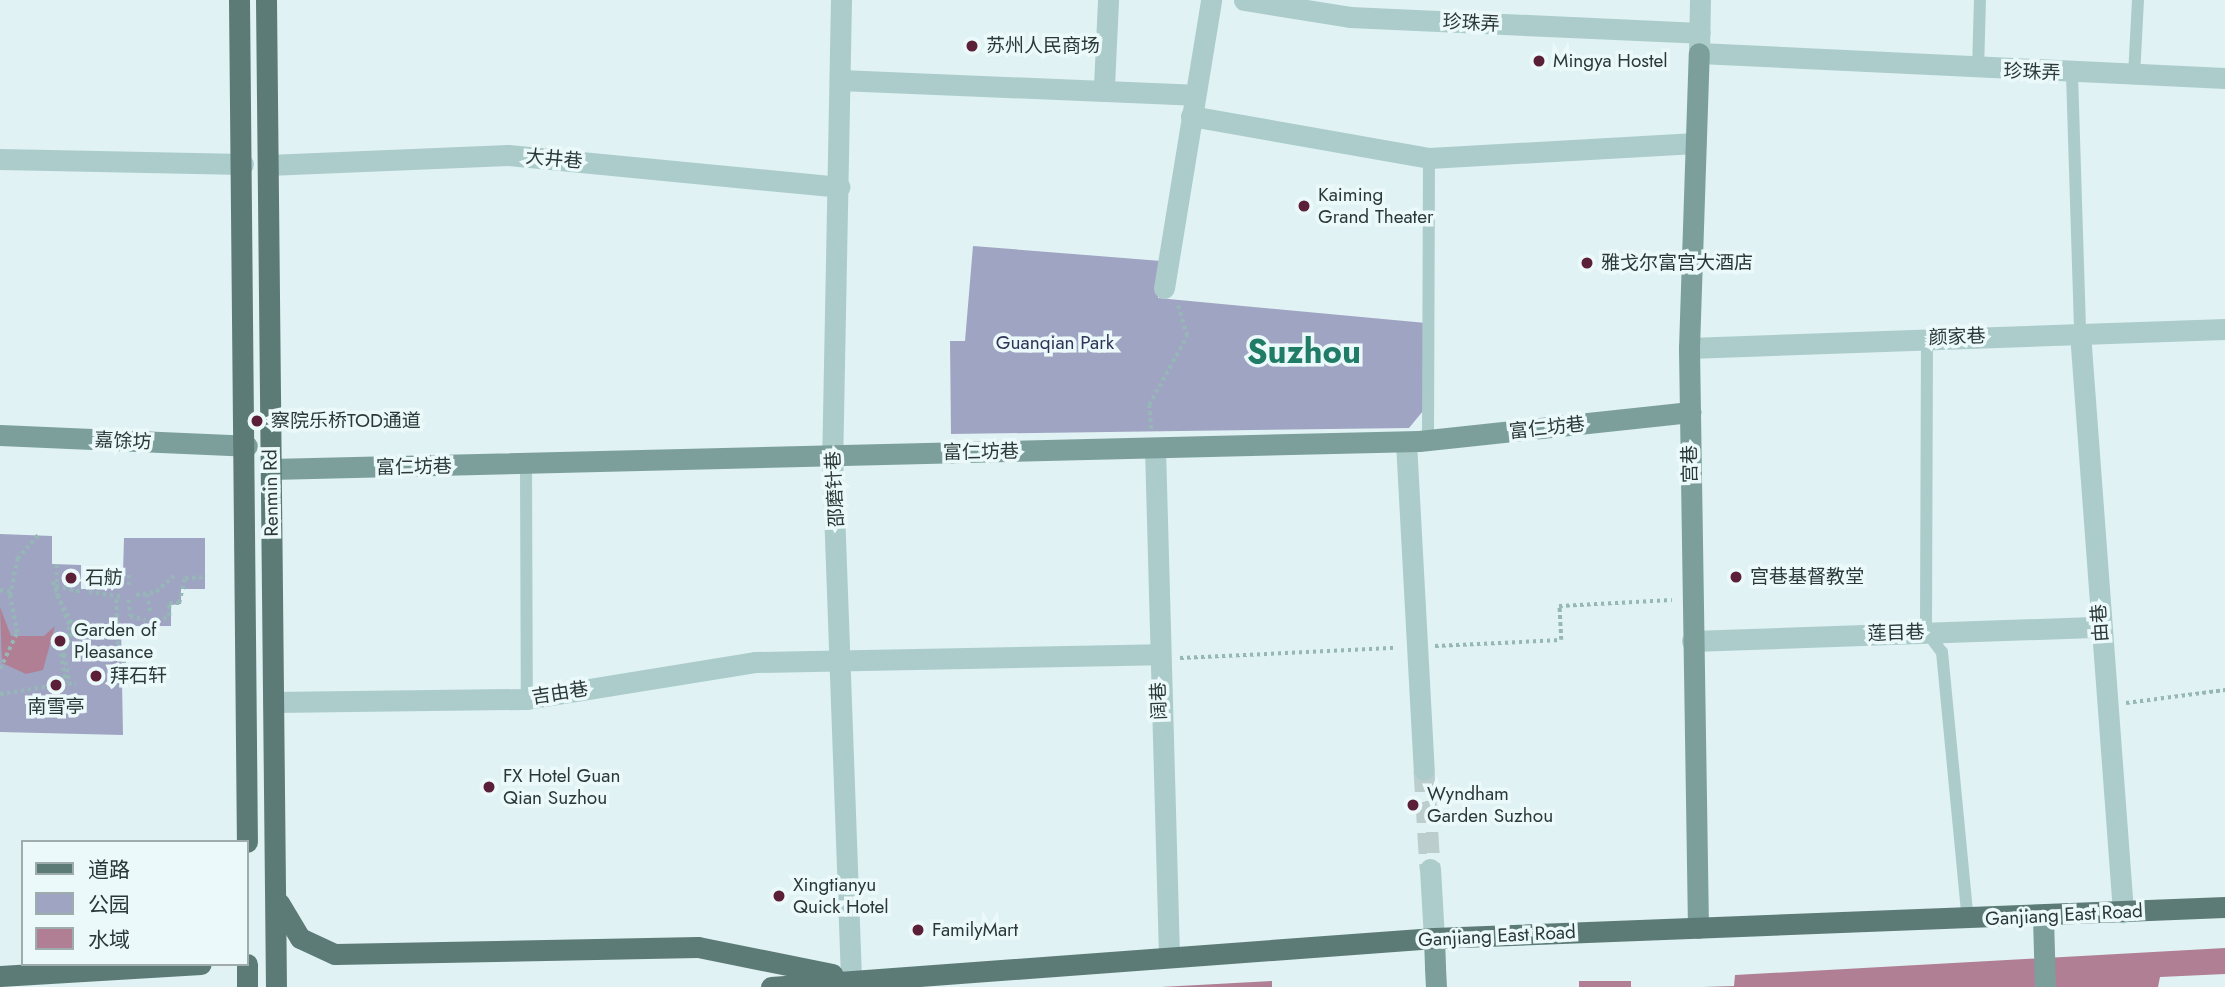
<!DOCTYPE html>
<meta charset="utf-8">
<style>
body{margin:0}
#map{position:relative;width:2225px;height:987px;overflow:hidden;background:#e0f2f3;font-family:Jost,"Noto Sans SC",sans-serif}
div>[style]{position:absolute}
.green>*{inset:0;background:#9fa4c2}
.water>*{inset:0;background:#b07f94;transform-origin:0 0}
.street-tunnel>*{height:21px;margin-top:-10.5px;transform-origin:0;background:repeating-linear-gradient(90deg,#bccdcd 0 21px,transparent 0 31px)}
.path>*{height:3.5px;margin-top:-1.75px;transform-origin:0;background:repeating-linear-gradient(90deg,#95b7b6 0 3.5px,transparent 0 7px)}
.lane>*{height:12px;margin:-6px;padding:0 6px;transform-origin:6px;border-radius:6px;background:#abcccb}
.street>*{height:21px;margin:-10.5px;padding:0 10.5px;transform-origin:10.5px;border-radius:10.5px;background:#abcccb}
.secondary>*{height:21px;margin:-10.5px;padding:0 10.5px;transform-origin:10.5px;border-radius:10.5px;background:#7c9f9c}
.primary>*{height:21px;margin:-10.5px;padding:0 10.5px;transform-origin:10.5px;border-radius:10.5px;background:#5c7b77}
.secondary-bridge>*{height:21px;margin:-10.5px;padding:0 10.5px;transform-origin:10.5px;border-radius:10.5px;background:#7c9f9c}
.dots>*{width:19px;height:19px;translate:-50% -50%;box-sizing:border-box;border:4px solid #ecf9fa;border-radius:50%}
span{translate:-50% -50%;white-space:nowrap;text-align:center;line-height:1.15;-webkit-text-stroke:7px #ecf9fa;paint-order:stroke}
.street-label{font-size:19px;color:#2a3937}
.poi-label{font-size:19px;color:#2a3937}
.left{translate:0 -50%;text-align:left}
.park-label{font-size:19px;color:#2e3358}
.town-label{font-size:33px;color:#217c67;font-weight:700}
.legend{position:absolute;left:21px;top:840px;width:228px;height:126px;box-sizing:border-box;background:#ecf9fa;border:2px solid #9eacac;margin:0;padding:9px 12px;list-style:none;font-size:21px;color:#2a3937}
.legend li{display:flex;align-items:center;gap:14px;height:35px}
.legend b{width:35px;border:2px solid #9eacac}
</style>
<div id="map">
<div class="green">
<i style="clip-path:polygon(973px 246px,1161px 261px,1158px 298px,1426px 323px,1423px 411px,1409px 428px,951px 434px,950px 341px,965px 341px)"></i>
<i style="clip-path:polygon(0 534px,52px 536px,52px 564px,81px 565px,81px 589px,100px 589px,101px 571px,123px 572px,124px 538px,205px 538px,205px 589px,181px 589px,181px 604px,171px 605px,171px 626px,121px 626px,123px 735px,0 732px)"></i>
</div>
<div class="water">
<i style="clip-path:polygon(0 607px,11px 636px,44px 636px,55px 626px,43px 670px,26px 674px,2px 663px)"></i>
<i style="clip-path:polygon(2225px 948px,2225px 974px,2160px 977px,2158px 987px,1703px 987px,1734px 986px,1735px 975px)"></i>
<i style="clip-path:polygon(1272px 981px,1272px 987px,1161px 987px)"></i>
<i style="left:1579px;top:981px;width:52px;height:6px"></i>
</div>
<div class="street-tunnel">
<i style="left:1424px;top:770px;width:99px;rotate:86.5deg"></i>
</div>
<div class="path">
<i style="left:1151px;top:429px;width:24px;rotate:-95deg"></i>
<i style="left:1149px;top:405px;width:79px;rotate:-61.2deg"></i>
<i style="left:1187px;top:336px;width:34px;rotate:-107deg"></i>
<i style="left:57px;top:565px;width:30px;rotate:90deg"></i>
<i style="left:57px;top:595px;width:36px;rotate:62deg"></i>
<i style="left:74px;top:627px;width:30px;rotate:110deg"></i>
<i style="left:64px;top:655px;width:29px;rotate:78deg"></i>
<i style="left:129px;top:575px;width:13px;rotate:90deg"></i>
<i style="left:53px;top:582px;width:48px;rotate:69.3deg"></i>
<i style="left:70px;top:627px;width:28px;rotate:108deg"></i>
<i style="left:61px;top:654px;width:29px;rotate:80deg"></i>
<i style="left:56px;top:586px;width:26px;rotate:13deg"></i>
<i style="left:0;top:590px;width:11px;rotate:10deg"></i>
<i style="left:89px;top:592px;width:34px;rotate:8deg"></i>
<i style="left:147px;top:594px;width:20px;rotate:79deg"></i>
<i style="left:136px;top:595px;width:20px;rotate:-9deg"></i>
<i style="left:156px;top:592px;width:24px;rotate:-42deg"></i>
<i style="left:129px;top:600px;width:16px;rotate:86deg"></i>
<i style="left:130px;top:616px;width:16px;rotate:14deg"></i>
<i style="left:157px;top:622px;width:13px;rotate:-27deg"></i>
<i style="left:169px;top:616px;width:13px;rotate:-90deg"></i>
<i style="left:169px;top:603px;width:10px"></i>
<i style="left:179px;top:603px;width:26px;rotate:-77deg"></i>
<i style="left:185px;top:578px;width:20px;rotate:-3deg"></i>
<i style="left:1435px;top:646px;width:126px;rotate:-2.7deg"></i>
<i style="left:1561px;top:640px;width:34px;rotate:-93deg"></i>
<i style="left:1559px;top:606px;width:113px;rotate:-3deg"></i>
<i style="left:1180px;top:658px;width:216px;rotate:-2.7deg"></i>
<i style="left:0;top:669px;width:40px;rotate:-65deg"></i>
<i style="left:17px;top:633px;width:38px;rotate:-101deg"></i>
<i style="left:10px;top:596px;width:38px;rotate:-79deg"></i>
<i style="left:17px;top:559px;width:32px;rotate:-49deg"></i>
<i style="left:115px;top:670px;width:8px"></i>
<i style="left:123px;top:670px;width:11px;rotate:-85deg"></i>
<i style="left:124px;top:659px;width:6px;rotate:180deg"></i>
<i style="left:118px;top:659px;width:62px;rotate:-91.8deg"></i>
<i style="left:61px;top:684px;width:15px;rotate:-4deg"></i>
<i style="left:0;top:694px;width:52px;rotate:-8.9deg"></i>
<i style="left:2126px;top:703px;width:100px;rotate:-7.5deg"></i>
</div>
<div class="lane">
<i style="left:1978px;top:70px;width:70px;rotate:-88.4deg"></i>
<i style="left:2072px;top:74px;width:259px;rotate:88.2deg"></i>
<i style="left:2134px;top:76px;width:76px;rotate:-87deg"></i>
<i style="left:1927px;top:338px;width:293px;rotate:90.2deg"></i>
<i style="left:1926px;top:631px;width:26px;rotate:53deg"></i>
<i style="left:1942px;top:652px;width:269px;rotate:84.5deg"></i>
<i style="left:1428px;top:440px;width:282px;rotate:-89.8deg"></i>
<i style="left:526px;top:466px;width:233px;rotate:89.8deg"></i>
</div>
<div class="street">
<i style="left:841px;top:0;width:455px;rotate:91.1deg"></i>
<i style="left:832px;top:455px;width:523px;rotate:87.92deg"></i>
<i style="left:1244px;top:0;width:107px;rotate:9.1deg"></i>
<i style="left:1350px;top:17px;width:350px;rotate:2.6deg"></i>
<i style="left:1700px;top:0;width:53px;rotate:91.1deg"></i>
<i style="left:1699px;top:53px;width:527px;rotate:2.72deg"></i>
<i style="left:840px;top:80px;width:354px;rotate:2.4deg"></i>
<i style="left:1104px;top:86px;width:86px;rotate:-87.3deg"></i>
<i style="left:1191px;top:116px;width:242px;rotate:10deg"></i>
<i style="left:1429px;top:158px;width:267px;rotate:-3.2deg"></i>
<i style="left:0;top:159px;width:243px;rotate:1.2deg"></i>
<i style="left:268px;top:165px;width:240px;rotate:-2.4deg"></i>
<i style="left:508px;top:155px;width:333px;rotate:5.5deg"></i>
<i style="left:1164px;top:288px;width:292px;rotate:-80.7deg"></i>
<i style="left:2080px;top:333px;width:581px;rotate:85.75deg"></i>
<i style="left:1689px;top:348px;width:536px;rotate:-2.03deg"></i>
<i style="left:1406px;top:442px;width:328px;rotate:86.9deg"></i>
<i style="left:1155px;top:448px;width:507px;rotate:88.42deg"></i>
<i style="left:1692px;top:641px;width:408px;rotate:-2deg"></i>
<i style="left:273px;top:702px;width:254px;rotate:-0.7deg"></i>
<i style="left:527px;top:699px;width:232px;rotate:-9.2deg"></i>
<i style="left:756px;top:662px;width:402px;rotate:-1.1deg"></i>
<i style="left:1430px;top:869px;width:69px;rotate:86.7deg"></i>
</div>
<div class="secondary">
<i style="left:0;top:435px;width:247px;rotate:2.5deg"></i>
<i style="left:271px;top:469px;width:1148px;rotate:-1.4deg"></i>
<i style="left:1419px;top:441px;width:273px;rotate:-6.1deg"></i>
<i style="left:2043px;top:917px;width:70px;rotate:88.4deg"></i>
<i style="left:1698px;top:928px;width:580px;rotate:-90.89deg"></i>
<i style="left:1689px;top:348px;width:295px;rotate:-88.1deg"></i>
<i style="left:1434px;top:938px;width:30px;rotate:88deg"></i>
</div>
<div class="primary">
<i style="left:239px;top:0;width:842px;rotate:89.46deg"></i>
<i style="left:266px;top:0;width:987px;rotate:89.42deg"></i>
<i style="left:279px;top:903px;width:41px;rotate:59deg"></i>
<i style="left:300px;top:938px;width:38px;rotate:25deg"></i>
<i style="left:335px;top:954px;width:363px;rotate:-1.1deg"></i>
<i style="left:698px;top:947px;width:137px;rotate:11.4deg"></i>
<i style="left:0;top:976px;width:201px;rotate:-3.4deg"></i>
<i style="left:247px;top:987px;width:23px;rotate:-90deg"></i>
<i style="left:771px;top:987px;width:665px;rotate:-4.23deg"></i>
<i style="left:1434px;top:938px;width:792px;rotate:-2.24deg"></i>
</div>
<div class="secondary-bridge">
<i style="left:1435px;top:968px;width:19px;rotate:87deg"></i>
</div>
<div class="dots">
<i style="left:972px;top:46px;background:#5b2038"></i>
<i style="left:1539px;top:61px;background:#5b2038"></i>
<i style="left:1304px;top:206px;background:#5b2038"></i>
<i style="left:1587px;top:263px;background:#5b2038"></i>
<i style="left:257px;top:421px;background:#5b2038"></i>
<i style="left:1736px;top:577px;background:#5b2038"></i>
<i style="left:71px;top:578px;background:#5b2038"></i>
<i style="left:60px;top:641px;background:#5b2038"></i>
<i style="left:96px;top:676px;background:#5b2038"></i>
<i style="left:56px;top:685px;background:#5b2038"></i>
<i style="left:489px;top:787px;background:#5b2038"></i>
<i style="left:1413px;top:805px;background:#5b2038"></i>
<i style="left:779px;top:896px;background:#5b2038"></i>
<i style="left:918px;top:930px;background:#5b2038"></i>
</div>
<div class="street-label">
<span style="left:1471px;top:23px;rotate:3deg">珍珠弄</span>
<span style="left:2032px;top:72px;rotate:2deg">珍珠弄</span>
<span style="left:554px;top:159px;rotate:5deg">大井巷</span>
<span style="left:1957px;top:337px;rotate:-2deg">颜家巷</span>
<span style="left:1547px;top:428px;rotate:-6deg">富仁坊巷</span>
<span style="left:123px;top:441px;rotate:2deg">嘉馀坊</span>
<span style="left:981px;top:452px;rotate:-1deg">富仁坊巷</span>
<span style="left:1690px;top:464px;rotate:-91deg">宫巷</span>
<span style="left:414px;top:467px;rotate:-1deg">富仁坊巷</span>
<span style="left:835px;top:489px;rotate:-93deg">邵磨针巷</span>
<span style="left:271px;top:493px;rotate:-91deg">Renmin Rd</span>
<span style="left:2100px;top:623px;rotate:-94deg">由巷</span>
<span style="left:1896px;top:633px;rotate:-2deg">莲目巷</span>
<span style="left:560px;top:693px;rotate:-9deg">吉由巷</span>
<span style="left:1159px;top:701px;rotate:-92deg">阔巷</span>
<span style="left:2064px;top:915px;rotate:-3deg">Ganjiang East Road</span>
<span style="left:1497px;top:936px;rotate:-3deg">Ganjiang East Road</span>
</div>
<div class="poi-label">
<span class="left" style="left:986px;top:46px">苏州人民商场</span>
<span class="left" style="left:1553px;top:61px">Mingya Hostel</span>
<span class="left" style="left:1318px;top:206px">Kaiming<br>Grand Theater</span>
<span class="left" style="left:1601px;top:263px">雅戈尔富宫大酒店</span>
<span class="left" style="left:271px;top:421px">察院乐桥TOD通道</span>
<span class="left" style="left:1750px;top:577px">宫巷基督教堂</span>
<span class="left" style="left:85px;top:578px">石舫</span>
<span class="left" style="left:74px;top:641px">Garden of<br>Pleasance</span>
<span class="left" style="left:110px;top:676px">拜石轩</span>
<span style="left:56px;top:707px">南雪亭</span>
<span class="left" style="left:503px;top:787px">FX Hotel Guan<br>Qian Suzhou</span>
<span class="left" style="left:1427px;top:805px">Wyndham<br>Garden Suzhou</span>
<span class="left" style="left:793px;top:896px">Xingtianyu<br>Quick Hotel</span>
<span class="left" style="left:932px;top:930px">FamilyMart</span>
</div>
<div class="park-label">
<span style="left:1055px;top:343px">Guanqian Park</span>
</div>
<div class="town-label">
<span style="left:1304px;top:352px">Suzhou</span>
</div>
<ul class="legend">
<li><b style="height:9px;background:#5c7b77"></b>道路</li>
<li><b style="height:19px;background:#9fa4c2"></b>公园</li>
<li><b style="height:19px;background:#b07f94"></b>水域</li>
</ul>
</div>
